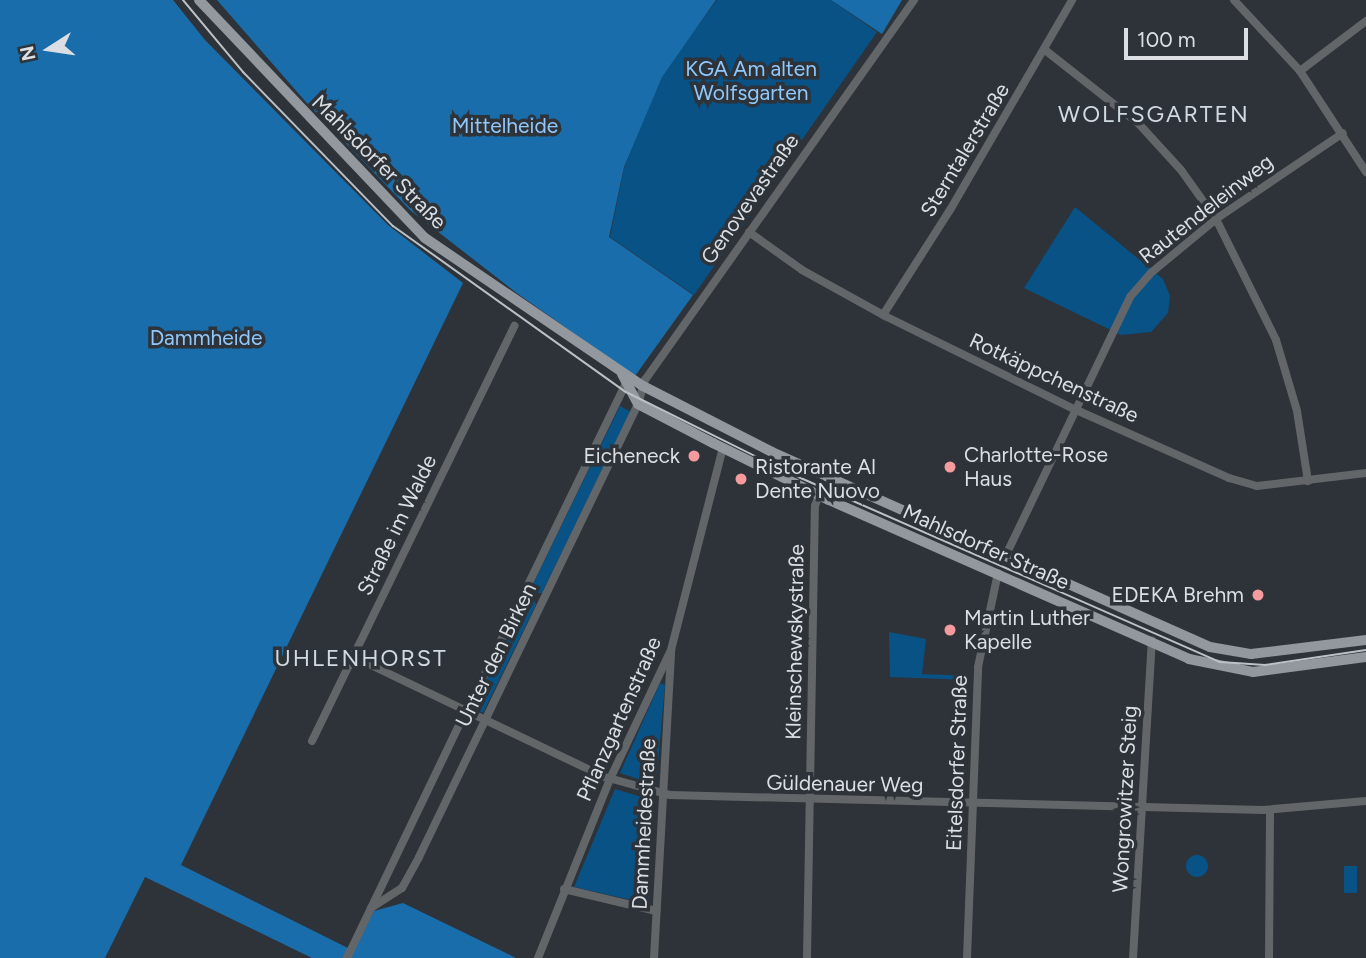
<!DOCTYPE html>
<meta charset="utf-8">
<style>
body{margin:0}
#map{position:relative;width:1366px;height:958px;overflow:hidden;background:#2d3339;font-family:Figtree,sans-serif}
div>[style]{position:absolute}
.green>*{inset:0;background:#085286;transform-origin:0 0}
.round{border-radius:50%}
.forest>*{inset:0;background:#196dab}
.minor>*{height:8px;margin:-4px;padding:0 4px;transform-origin:4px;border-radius:4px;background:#636669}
.major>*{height:10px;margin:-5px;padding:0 5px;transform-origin:5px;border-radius:5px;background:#92989e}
.tram>*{height:2px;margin:-1px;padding:0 1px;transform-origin:1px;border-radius:1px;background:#bdc1c6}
.dots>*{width:19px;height:19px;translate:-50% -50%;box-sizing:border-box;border:4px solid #2d3339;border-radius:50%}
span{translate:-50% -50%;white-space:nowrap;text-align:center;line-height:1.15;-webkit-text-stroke:7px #2d3339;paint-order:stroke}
.park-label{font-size:21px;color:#91c8fb}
.street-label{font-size:21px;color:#dbdfe3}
.poi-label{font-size:21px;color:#dbdfe3}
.left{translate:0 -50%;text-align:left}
.right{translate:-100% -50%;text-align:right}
.neighbourhood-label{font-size:23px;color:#d2dae1;letter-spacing:2px}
.north{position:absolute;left:14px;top:14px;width:70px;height:70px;-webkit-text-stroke:5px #2d3339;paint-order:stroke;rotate:258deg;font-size:19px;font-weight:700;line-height:28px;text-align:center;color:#dbdfe3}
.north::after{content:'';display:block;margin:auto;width:24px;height:32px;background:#dbdfe3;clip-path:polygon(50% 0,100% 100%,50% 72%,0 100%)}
.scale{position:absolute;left:1124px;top:28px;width:124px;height:32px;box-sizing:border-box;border:4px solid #dbdfe3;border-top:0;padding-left:9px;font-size:21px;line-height:24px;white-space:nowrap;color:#dbdfe3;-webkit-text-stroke:5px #2d3339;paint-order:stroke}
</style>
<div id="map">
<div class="green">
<i style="clip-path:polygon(717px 0,831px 0,877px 32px,694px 295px,610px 237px,624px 168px,660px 77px)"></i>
<i style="clip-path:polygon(1075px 207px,1163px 279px,1170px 296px,1168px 313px,1151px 332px,1121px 335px,1024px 288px)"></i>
<i style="clip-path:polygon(620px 406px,631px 412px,542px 593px,536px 593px,531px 588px)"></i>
<i style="clip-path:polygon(533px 598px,536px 605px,483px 713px,472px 708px,526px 599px)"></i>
<i style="clip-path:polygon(889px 632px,926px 639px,922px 674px,970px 676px,969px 680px,890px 677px)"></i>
<i style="clip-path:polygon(660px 683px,665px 685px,656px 785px,620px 773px)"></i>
<i style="clip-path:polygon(615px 789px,655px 801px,649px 904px,574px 887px)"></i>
<i class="round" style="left:1186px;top:855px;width:22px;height:22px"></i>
<i style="left:1344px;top:866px;width:13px;height:27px"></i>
</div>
<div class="forest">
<i style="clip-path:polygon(0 0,173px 0,205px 40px,388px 225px,463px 283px,181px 865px,354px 951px,374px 911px,403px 903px,516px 958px,312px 958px,145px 877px,105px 958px,0 958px)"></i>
<i style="clip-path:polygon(217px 0,716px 0,662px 77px,624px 167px,609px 237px,693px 295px,635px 376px,518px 294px,410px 210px,305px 101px)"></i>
<i style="clip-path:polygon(831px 0,902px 0,882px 34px)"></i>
</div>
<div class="minor">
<i style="left:1234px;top:0;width:97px;rotate:47.1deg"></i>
<i style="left:1300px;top:71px;width:121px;rotate:56.8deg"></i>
<i style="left:1045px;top:50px;width:120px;rotate:38.2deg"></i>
<i style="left:1139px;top:124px;width:62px;rotate:47.6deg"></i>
<i style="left:1181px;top:170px;width:60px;rotate:54.5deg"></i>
<i style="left:1216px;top:219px;width:135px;rotate:63.6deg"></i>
<i style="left:1276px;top:340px;width:74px;rotate:73.5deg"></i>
<i style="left:1297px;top:411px;width:71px;rotate:81.1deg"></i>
<i style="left:1300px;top:71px;width:83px;rotate:-37.1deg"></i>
<i style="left:749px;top:232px;width:65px;rotate:35.6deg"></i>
<i style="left:802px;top:270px;width:97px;rotate:28.9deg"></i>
<i style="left:887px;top:317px;width:208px;rotate:26.2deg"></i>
<i style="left:1074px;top:409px;width:170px;rotate:24deg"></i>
<i style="left:1229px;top:478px;width:29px;rotate:16deg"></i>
<i style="left:1257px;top:486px;width:110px;rotate:-6.8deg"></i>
<i style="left:883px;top:315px;width:125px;rotate:-57.5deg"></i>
<i style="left:950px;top:210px;width:243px;rotate:-59.8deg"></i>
<i style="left:1005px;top:557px;width:288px;rotate:-64.3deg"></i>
<i style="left:1130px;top:297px;width:33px;rotate:-49deg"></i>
<i style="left:1152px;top:272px;width:83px;rotate:-39.6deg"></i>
<i style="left:1216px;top:219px;width:153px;rotate:-34.1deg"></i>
<i style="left:352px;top:656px;width:280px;rotate:25.6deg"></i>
<i style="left:605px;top:777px;width:67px;rotate:15.5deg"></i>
<i style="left:670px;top:795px;width:593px;rotate:1.45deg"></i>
<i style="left:1263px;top:810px;width:103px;rotate:-5deg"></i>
<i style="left:474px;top:696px;width:350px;rotate:-64.1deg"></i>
<i style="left:312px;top:741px;width:462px;rotate:-64deg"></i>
<i style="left:564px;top:889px;width:95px;rotate:13.4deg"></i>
<i style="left:371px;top:908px;width:37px;rotate:-33deg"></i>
<i style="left:402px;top:888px;width:35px;rotate:-61deg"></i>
<i style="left:419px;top:857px;width:503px;rotate:-64.2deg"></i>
<i style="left:638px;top:404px;width:25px;rotate:-74deg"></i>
<i style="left:645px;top:380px;width:466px;rotate:-54.7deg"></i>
<i style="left:347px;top:958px;width:256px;rotate:-64.3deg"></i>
<i style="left:538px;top:958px;width:193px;rotate:-68.1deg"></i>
<i style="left:610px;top:779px;width:143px;rotate:-64.7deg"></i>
<i style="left:671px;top:650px;width:209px;rotate:-75.6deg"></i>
<i style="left:654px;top:958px;width:308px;rotate:-86.8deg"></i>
<i style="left:807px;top:958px;width:452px;rotate:-89deg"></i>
<i style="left:815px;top:506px;width:12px;rotate:-70deg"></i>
<i style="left:967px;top:958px;width:291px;rotate:-87.8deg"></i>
<i style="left:978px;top:667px;width:96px;rotate:-78deg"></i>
<i style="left:1133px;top:958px;width:318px;rotate:-86.6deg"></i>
<i style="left:1269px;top:958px;width:148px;rotate:-89.6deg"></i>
</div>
<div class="major">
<i style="left:199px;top:0;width:328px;rotate:46.5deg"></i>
<i style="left:425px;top:238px;width:263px;rotate:34.2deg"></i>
<i style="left:643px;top:386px;width:145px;rotate:27.1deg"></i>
<i style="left:772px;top:452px;width:479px;rotate:24deg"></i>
<i style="left:1210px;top:647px;width:42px;rotate:9.7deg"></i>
<i style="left:1251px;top:654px;width:116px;rotate:-6.9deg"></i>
<i style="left:622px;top:374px;width:34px;rotate:62deg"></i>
<i style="left:638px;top:404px;width:85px;rotate:27.5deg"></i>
<i style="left:713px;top:443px;width:129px;rotate:26.2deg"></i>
<i style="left:829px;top:500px;width:394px;rotate:23.8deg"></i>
<i style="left:1189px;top:659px;width:65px;rotate:11.5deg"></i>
<i style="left:1253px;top:672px;width:114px;rotate:-7.6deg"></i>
</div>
<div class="tram">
<i style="left:183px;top:0;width:94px;rotate:50.2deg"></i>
<i style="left:243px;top:72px;width:215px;rotate:45.8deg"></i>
<i style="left:393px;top:226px;width:286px;rotate:35.5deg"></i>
<i style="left:626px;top:392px;width:180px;rotate:26.4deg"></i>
<i style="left:787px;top:472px;width:473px;rotate:23.7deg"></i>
<i style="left:1220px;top:662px;width:45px;rotate:3.8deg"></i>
<i style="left:1265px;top:665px;width:102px;rotate:-8.4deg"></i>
</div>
<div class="dots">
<i style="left:694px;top:456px;background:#f59b9d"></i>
<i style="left:950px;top:467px;background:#f59b9d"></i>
<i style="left:741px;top:479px;background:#f59b9d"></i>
<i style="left:1258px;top:595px;background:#f59b9d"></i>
<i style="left:950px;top:630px;background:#f59b9d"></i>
</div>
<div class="park-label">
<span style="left:751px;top:81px">KGA Am alten<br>Wolfsgarten</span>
<span style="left:505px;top:126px">Mittelheide</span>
<span style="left:206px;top:338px">Dammheide</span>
</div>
<div class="street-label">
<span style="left:965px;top:150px;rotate:-59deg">Sterntalerstraße</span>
<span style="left:379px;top:162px;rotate:45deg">Mahlsdorfer Straße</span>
<span style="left:750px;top:199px;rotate:-55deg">Genovevastraße</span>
<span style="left:1206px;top:209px;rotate:-38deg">Rautendeleinweg</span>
<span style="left:1054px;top:378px;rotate:25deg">Rotkäppchenstraße</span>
<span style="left:397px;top:525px;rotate:-64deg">Straße im Walde</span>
<span style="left:986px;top:547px;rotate:24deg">Mahlsdorfer Straße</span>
<span style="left:795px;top:642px;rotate:-89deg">Kleinschewskystraße</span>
<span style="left:496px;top:655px;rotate:-64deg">Unter den Birken</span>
<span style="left:619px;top:719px;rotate:-66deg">Pflanzgartenstraße</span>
<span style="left:957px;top:763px;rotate:-88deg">Eitelsdorfer Straße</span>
<span style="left:845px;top:784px;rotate:1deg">Güldenauer Weg</span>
<span style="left:1125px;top:799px;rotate:-87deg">Wongrowitzer Steig</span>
<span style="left:644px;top:824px;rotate:-87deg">Dammheidestraße</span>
</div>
<div class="poi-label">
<span class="left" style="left:964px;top:467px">Charlotte-Rose<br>Haus</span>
<span class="right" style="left:680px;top:456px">Eicheneck</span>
<span class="left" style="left:755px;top:479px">Ristorante Al<br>Dente Nuovo</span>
<span class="right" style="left:1244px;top:595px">EDEKA Brehm</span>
<span class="left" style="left:964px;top:630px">Martin Luther<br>Kapelle</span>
</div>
<div class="neighbourhood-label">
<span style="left:1154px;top:114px">WOLFSGARTEN</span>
<span style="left:361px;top:658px">UHLENHORST</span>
</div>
<div class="north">N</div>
<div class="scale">100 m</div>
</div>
